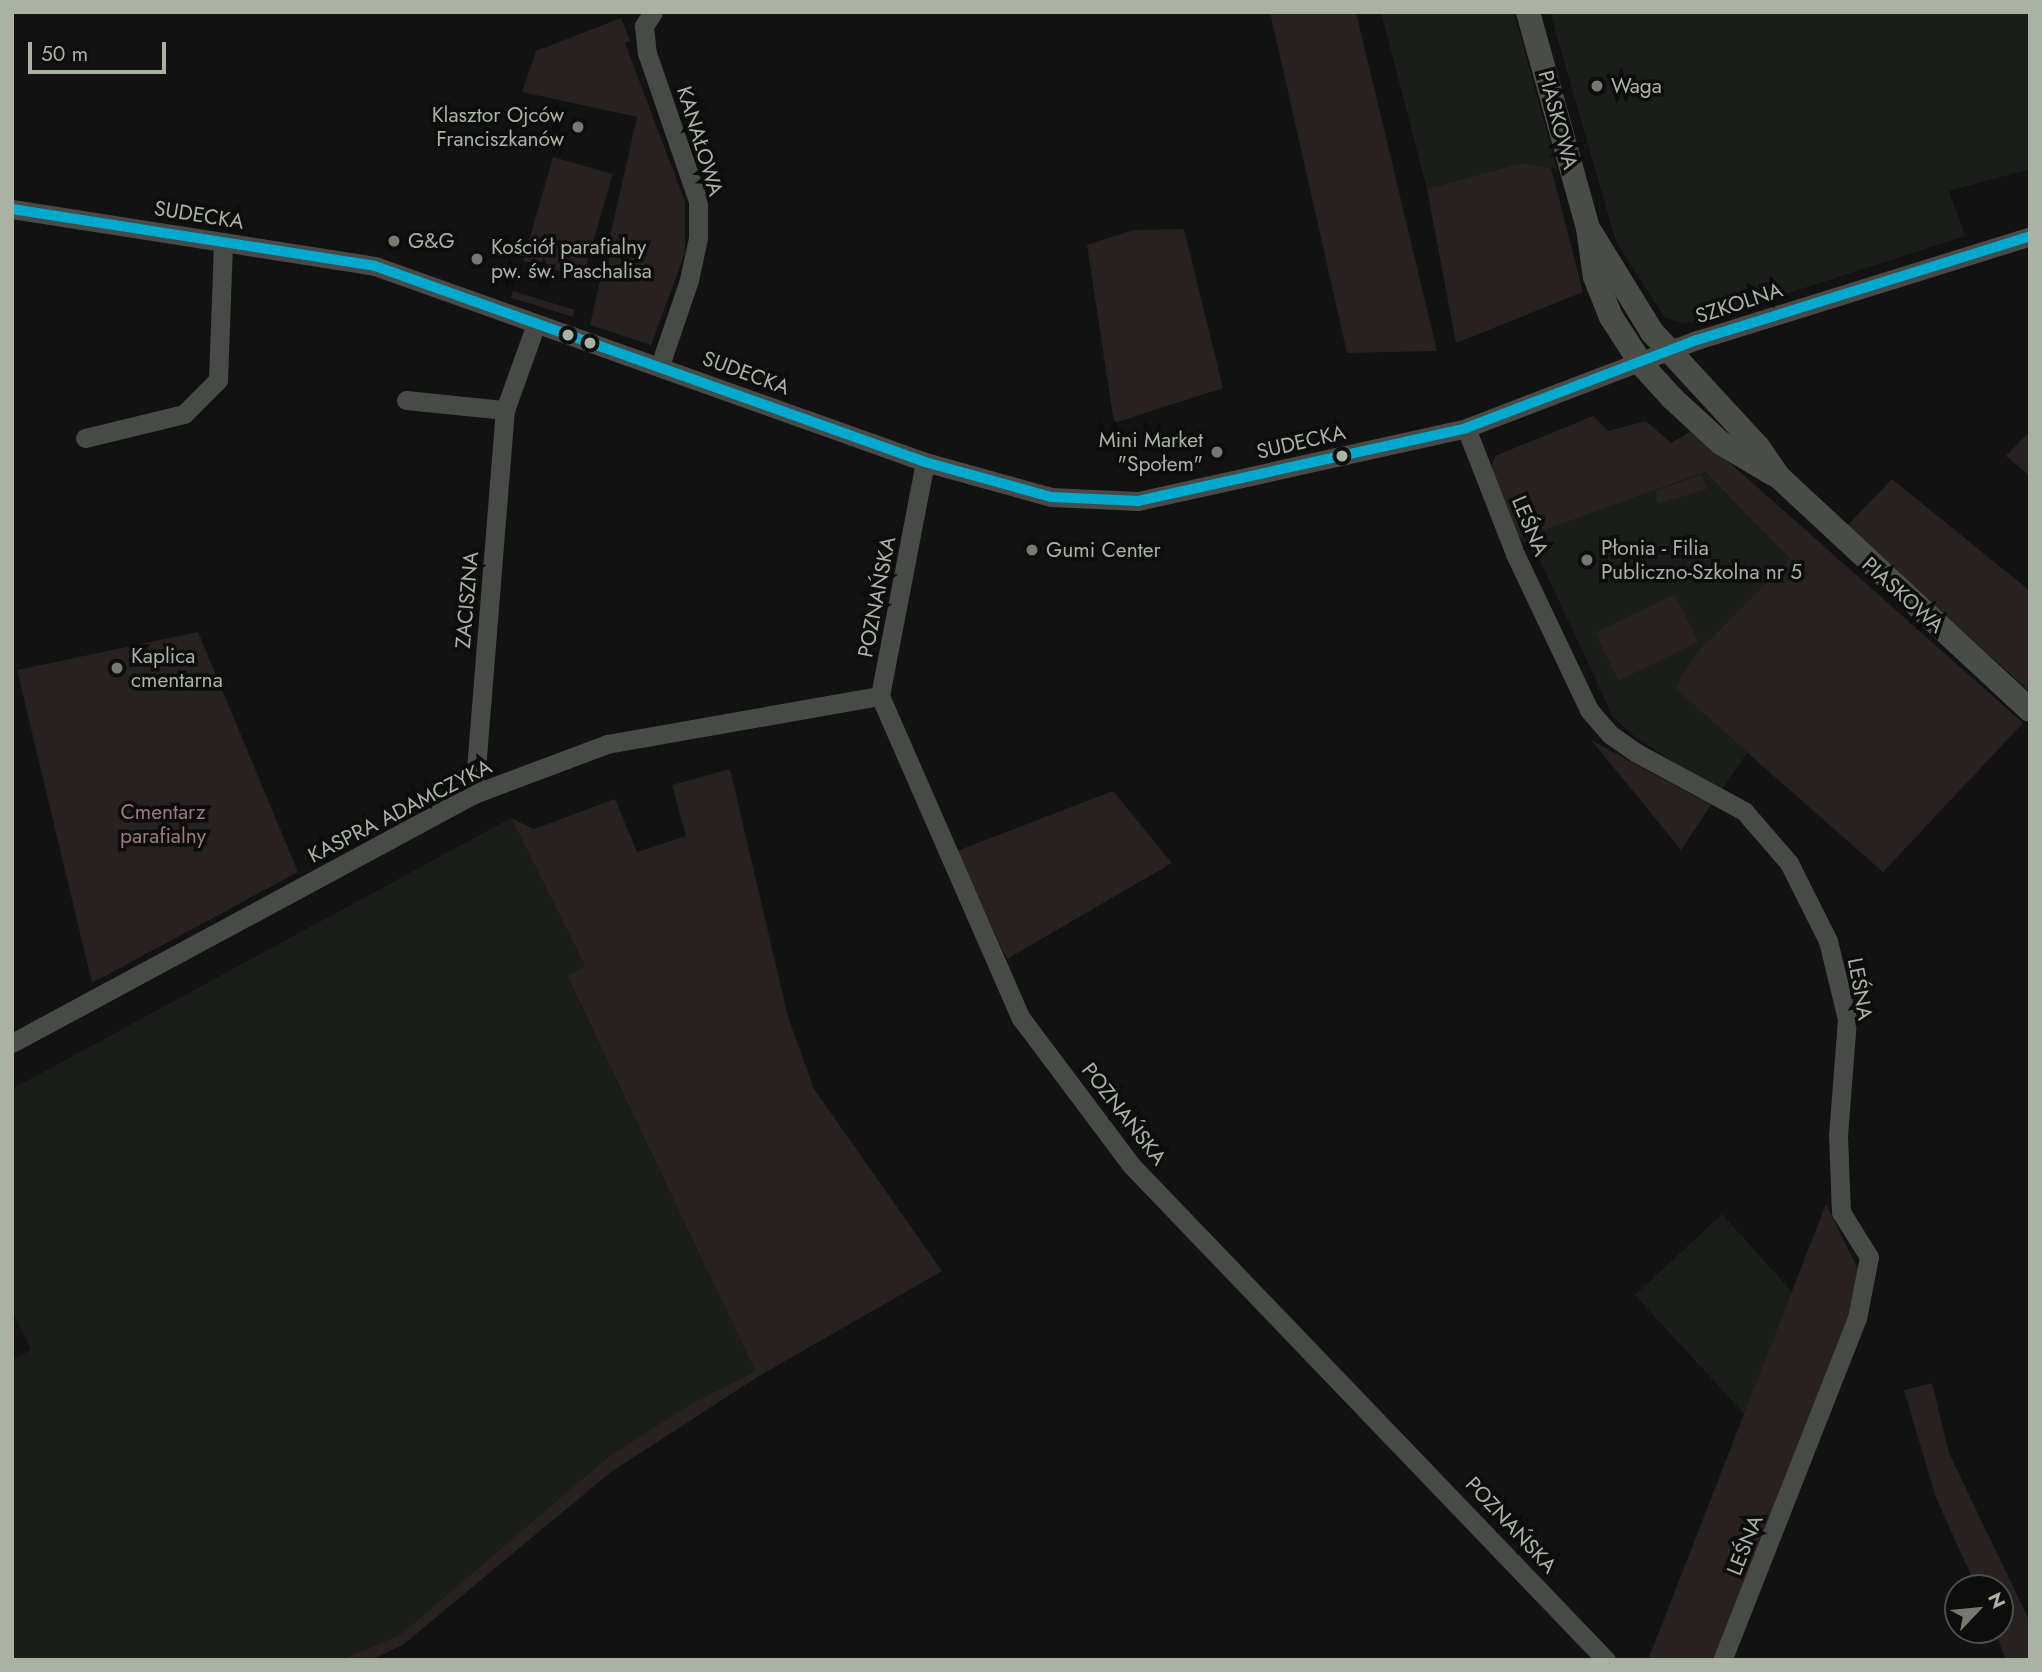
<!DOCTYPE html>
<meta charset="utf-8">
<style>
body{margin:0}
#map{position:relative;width:2042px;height:1672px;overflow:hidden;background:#111211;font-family:Jost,sans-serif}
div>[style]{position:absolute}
.built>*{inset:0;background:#1b1d1b}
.green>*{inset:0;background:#282121;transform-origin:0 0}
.minor>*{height:19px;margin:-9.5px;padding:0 9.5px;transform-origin:9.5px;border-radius:9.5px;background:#474a46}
.major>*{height:24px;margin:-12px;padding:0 12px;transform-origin:12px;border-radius:12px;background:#4a4c48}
.bus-1>*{height:10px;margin:-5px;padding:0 5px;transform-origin:5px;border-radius:5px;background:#00a9ce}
.dots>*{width:19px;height:19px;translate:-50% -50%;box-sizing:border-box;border:4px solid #0c0d0c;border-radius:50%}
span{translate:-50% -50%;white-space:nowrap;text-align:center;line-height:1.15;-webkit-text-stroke:7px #0c0d0c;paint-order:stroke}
.poi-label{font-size:21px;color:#a9b2a3}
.left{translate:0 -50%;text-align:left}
.right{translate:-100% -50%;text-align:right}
.street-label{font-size:21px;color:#a9b2a3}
.park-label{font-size:21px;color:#9d7a7c}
.frame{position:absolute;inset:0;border:14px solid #a9b2a3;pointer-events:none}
.north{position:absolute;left:1944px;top:1574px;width:70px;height:70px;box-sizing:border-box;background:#0c0d0c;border:2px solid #4b4f48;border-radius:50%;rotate:64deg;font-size:19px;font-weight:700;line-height:28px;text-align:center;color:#a9b2a3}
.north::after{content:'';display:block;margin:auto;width:24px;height:32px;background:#747a70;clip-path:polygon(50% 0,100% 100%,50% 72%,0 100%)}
.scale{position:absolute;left:28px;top:42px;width:138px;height:32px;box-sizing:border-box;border:4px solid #a9b2a3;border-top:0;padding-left:9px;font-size:21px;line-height:24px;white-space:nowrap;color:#a9b2a3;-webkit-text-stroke:5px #0c0d0c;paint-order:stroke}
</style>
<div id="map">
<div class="built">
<i style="clip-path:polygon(1381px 12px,1514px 12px,1557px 169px,1522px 163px,1427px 189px)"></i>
<i style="clip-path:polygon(1550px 12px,2030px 12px,2030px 169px,1949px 191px,1965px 236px,1702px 321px,1682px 323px,1665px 318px,1616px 242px)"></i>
<i style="clip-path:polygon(1705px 472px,1790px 559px,1883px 872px,1747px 753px,1719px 793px,1633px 735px,1613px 717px,1539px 558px,1520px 539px)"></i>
<i style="clip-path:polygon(511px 818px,585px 968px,567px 977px,755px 1371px,687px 1406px,607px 1458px,400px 1635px,340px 1660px,12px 1660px,12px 1360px,31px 1350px,12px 1312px,12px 1089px)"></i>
<i style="clip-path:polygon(1722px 1214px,1793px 1293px,1745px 1415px,1635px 1295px)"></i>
</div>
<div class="green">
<i style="clip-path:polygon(1270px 12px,1356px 12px,1437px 351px,1347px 353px)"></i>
<i style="clip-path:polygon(621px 18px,630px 41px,625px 43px,685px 202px,685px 253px,651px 345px,590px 325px,637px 117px,522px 92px,536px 51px)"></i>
<i style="left:553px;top:157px;width:62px;height:108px;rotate:16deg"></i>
<i style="clip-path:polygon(1522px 163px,1551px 168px,1583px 292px,1456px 343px,1427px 189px)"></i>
<i style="clip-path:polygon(1184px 229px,1223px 388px,1114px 423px,1087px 245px,1133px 230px)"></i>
<i style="left:513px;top:291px;width:65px;height:7px;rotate:17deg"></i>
<i style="clip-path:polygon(1593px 416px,1608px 431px,1646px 421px,1671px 443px,1693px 430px,2023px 723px,1883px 872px,1675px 688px,1697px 653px,1790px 559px,1705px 472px,1520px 539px,1491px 468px,1495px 456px)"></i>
<i style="clip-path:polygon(2030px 431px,2030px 476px,2006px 456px)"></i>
<i style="clip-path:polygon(1701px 475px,1707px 489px,1657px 504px,1656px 491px)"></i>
<i style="clip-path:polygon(1892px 479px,2030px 591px,2030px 692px,1847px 526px)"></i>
<i style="left:1675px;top:594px;width:53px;height:89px;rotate:64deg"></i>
<i style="clip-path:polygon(198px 632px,298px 872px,92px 983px,17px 670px)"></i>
<i style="clip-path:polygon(1591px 740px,1711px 805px,1681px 850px,1646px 807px)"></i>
<i style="clip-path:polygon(730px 769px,788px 1017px,814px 1089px,942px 1271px,759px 1376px,611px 1472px,404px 1644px,371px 1660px,340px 1660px,400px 1635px,607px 1458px,687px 1406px,755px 1371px,567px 976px,585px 967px,511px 818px,534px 829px,615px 799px,637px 852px,686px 836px,672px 785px)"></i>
<i style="clip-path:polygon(1113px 791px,1172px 863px,1007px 959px,957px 851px)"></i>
<i style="clip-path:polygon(1826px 1204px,1861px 1275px,1854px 1308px,1717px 1660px,1648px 1660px)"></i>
<i style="clip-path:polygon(1932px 1383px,1949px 1453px,2030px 1622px,2030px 1660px,2006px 1660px,1994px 1630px,2000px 1630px,2000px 1588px,1977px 1588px,1936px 1498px,1904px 1390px)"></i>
</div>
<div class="minor">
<i style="left:653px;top:12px;width:17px;rotate:123deg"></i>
<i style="left:644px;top:26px;width:27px;rotate:84deg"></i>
<i style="left:647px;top:53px;width:157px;rotate:71deg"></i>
<i style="left:698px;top:201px;width:37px;rotate:90deg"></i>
<i style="left:698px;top:238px;width:43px;rotate:102.1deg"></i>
<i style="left:689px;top:280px;width:90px;rotate:108.8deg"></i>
<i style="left:12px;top:209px;width:367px;rotate:8.9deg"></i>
<i style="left:375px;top:266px;width:584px;rotate:19.61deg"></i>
<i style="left:925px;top:462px;width:131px;rotate:15.5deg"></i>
<i style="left:1051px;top:497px;width:87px;rotate:2.6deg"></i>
<i style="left:1138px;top:501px;width:336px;rotate:-12.5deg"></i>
<i style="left:1466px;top:428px;width:247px;rotate:-20.9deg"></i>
<i style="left:1697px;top:340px;width:349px;rotate:-17.3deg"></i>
<i style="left:406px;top:400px;width:100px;rotate:5.8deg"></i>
<i style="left:1466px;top:428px;width:135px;rotate:68.7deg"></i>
<i style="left:1515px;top:554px;width:173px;rotate:64.6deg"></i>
<i style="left:1589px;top:710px;width:33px;rotate:49deg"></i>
<i style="left:1611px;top:735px;width:32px;rotate:35deg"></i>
<i style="left:1637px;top:753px;width:122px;rotate:28.5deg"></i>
<i style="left:1744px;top:811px;width:69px;rotate:49.1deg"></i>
<i style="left:1789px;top:863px;width:87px;rotate:63.4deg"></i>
<i style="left:1828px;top:941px;width:80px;rotate:76.3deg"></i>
<i style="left:1847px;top:1019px;width:116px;rotate:94.4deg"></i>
<i style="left:1838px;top:1135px;width:77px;rotate:87.8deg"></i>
<i style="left:1841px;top:1212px;width:53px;rotate:58.1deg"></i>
<i style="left:1869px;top:1257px;width:62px;rotate:101.1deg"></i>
<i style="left:1857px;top:1318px;width:368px;rotate:111.5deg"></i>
<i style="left:85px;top:438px;width:102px;rotate:-13.6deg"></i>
<i style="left:184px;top:414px;width:48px;rotate:-45deg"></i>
<i style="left:218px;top:380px;width:138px;rotate:-87.9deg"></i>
<i style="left:925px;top:462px;width:238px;rotate:100.9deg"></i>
<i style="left:880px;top:696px;width:350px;rotate:66.4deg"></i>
<i style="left:1020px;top:1017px;width:186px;rotate:53.1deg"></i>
<i style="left:1132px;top:1166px;width:685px;rotate:46.18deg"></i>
<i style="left:474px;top:794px;width:385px;rotate:-85.4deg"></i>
<i style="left:505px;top:410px;width:91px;rotate:-70.2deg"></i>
<i style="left:12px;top:1043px;width:525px;rotate:-28.32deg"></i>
<i style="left:474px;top:794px;width:142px;rotate:-20.6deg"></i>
<i style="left:607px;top:744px;width:277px;rotate:-10deg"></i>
</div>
<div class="major">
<i style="left:1528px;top:12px;width:224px;rotate:74.5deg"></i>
<i style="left:1588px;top:228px;width:49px;rotate:81.9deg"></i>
<i style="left:1595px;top:277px;width:43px;rotate:68.2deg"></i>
<i style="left:1611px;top:317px;width:57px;rotate:57.1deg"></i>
<i style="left:1642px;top:365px;width:45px;rotate:47.7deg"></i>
<i style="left:1672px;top:398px;width:67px;rotate:42.6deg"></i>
<i style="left:1721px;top:443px;width:61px;rotate:30.8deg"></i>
<i style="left:1588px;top:228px;width:122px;rotate:58.4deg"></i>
<i style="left:1652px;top:332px;width:156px;rotate:47.3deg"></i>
<i style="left:1758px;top:447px;width:37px;rotate:55deg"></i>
<i style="left:1779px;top:477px;width:342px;rotate:42.9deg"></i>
</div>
<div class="bus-1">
<i style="left:12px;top:209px;width:367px;rotate:8.9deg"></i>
<i style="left:375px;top:266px;width:584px;rotate:19.61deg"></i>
<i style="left:925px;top:462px;width:131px;rotate:15.5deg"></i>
<i style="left:1051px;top:497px;width:87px;rotate:2.6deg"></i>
<i style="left:1138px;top:501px;width:336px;rotate:-12.5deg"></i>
<i style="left:1466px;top:428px;width:247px;rotate:-20.9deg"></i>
<i style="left:1697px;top:340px;width:349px;rotate:-17.3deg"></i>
</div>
<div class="dots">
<i style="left:1597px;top:86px;background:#747a70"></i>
<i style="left:578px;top:127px;background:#747a70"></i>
<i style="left:394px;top:241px;background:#747a70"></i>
<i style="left:477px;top:259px;background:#747a70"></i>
<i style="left:568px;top:335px;background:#a9b2a3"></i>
<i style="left:590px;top:343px;background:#a9b2a3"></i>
<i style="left:1217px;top:452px;background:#747a70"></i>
<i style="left:1342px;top:456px;background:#a9b2a3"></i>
<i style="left:1032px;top:550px;background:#747a70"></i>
<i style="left:1587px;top:560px;background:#747a70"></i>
<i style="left:117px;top:668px;background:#747a70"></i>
</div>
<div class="poi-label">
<span class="left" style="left:1611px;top:86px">Waga</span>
<span class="right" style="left:564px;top:127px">Klasztor Ojców<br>Franciszkanów</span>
<span class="left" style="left:408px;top:241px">G&amp;G</span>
<span class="left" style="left:491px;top:259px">Kościół parafialny<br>pw. św. Paschalisa</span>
<span class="right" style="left:1203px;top:452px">Mini Market<br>"Społem"</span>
<span class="left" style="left:1601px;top:560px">Płonia - Filia<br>Publiczno-Szkolna nr 5</span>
<span class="left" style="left:1046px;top:550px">Gumi Center</span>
<span class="left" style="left:131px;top:668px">Kaplica<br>cmentarna</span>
</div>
<div class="street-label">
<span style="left:1558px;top:120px;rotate:75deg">PIASKOWA</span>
<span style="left:700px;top:141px;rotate:73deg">KANAŁOWA</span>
<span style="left:199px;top:215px;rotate:9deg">SUDECKA</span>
<span style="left:1739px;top:303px;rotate:-18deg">SZKOLNA</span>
<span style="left:746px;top:373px;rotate:20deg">SUDECKA</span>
<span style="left:1301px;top:442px;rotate:-13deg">SUDECKA</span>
<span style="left:1530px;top:526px;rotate:67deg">LEŚNA</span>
<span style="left:1903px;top:595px;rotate:42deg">PIASKOWA</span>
<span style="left:877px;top:597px;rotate:-79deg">POZNAŃSKA</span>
<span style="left:467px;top:600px;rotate:-85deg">ZACISZNA</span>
<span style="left:400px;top:811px;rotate:-27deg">KASPRA ADAMCZYKA</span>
<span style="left:1860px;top:989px;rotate:80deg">LEŚNA</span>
<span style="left:1124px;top:1114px;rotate:52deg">POZNAŃSKA</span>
<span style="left:1511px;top:1525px;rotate:47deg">POZNAŃSKA</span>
<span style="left:1745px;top:1545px;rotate:-68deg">LEŚNA</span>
</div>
<div class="park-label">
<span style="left:163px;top:824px">Cmentarz<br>parafialny</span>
</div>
<div class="frame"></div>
<div class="north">N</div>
<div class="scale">50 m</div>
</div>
